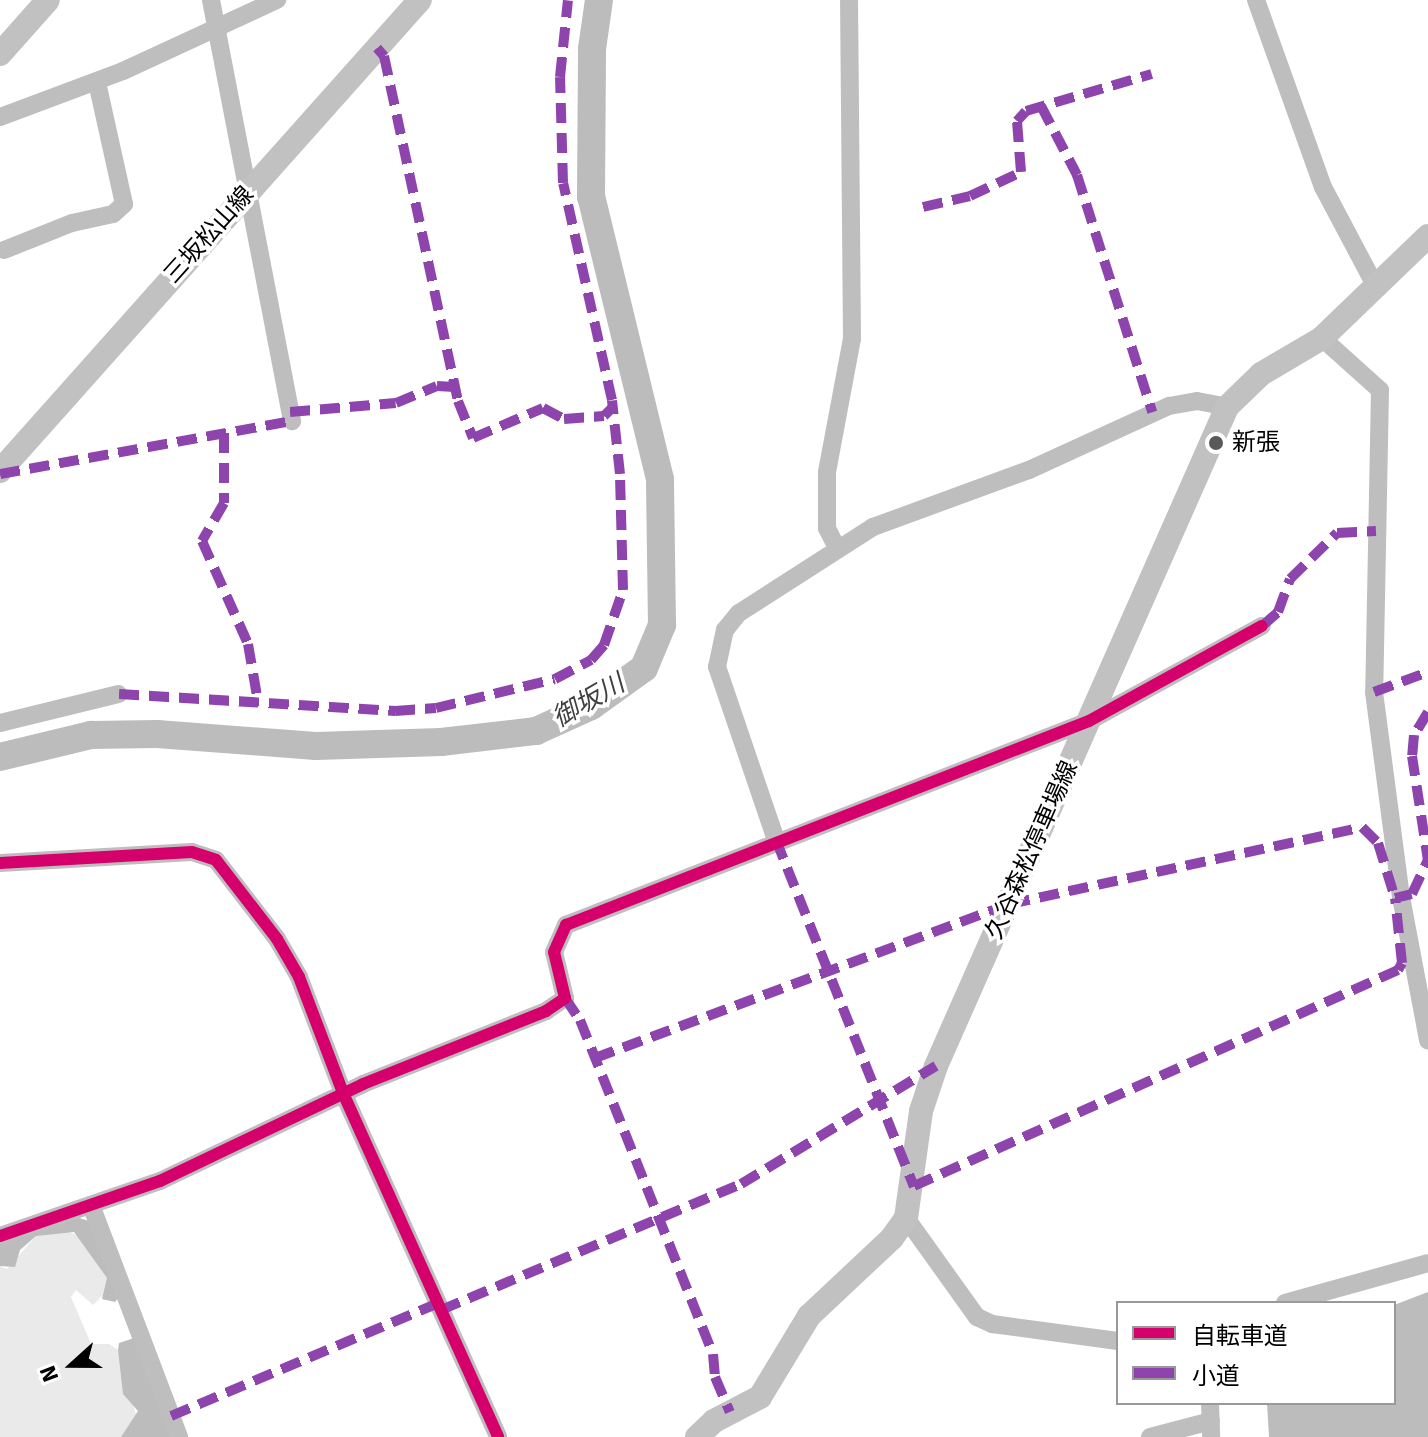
<!DOCTYPE html>
<meta charset="utf-8">
<style>
body{margin:0}
#map{position:relative;width:1428px;height:1437px;overflow:hidden;background:#fff;font-family:Signika,"Noto Sans JP",sans-serif}
div>[style]{position:absolute}
.green>*{inset:0;background:#eaeaea}
.water>*{inset:0;background:#bcbcbc}
.river>*{height:28px;margin:-14px;padding:0 14px;transform-origin:14px;border-radius:14px;background:#bcbcbc}
.minor>*{height:18px;margin:-9px;padding:0 9px;transform-origin:9px;border-radius:9px;background:#bebebe}
.secondary>*{height:24px;margin:-12px;padding:0 12px;transform-origin:12px;border-radius:12px;background:#c1c1c1}
.quiet>*{height:10px;margin-top:-5px;transform-origin:0;background:repeating-linear-gradient(90deg,#8e44ad 0 20px,transparent 0 30px)}
.cycleway>*{height:12px;margin:-6px;padding:0 6px;transform-origin:6px;border-radius:6px;background:#d6006c}
.dots>*{width:22px;height:22px;translate:-50% -50%;box-sizing:border-box;border:4px solid #fff;border-radius:50%}
span{translate:-50% -50%;white-space:nowrap;text-align:center;line-height:1.15;-webkit-text-stroke:7px #fff;paint-order:stroke}
.street-label{font-size:24px;color:#000}
.poi-label{font-size:24px;color:#000}
.left{translate:0 -50%;text-align:left}
.water-label{font-size:26px;color:#404040;font-style:italic}
.legend{position:absolute;left:1116px;top:1301px;width:280px;height:104px;box-sizing:border-box;background:#fff;border:2px solid #999;margin:0;padding:10px 14px;list-style:none;font-size:24px;color:#000}
.legend li{display:flex;align-items:center;gap:16px;height:40px}
.legend b{width:40px;border:2px solid #999}
.north{position:absolute;left:32px;top:1325px;width:80px;height:80px;-webkit-text-stroke:6px #fff;paint-order:stroke;rotate:249deg;font-size:22px;font-weight:700;line-height:32px;text-align:center;color:#000}
.north::after{content:'';display:block;margin:auto;width:28px;height:36px;background:#000;clip-path:polygon(50% 0,100% 100%,50% 72%,0 100%)}
</style>
<div id="map">
<div class="green">
<i style="clip-path:polygon(65px 1230px,79px 1236px,107px 1278px,106px 1292px,93px 1305px,76px 1290px,71px 1297px,91px 1344px,109px 1344px,118px 1350px,137px 1418px,121px 1437px,0 1437px,0 1266px,7px 1269px,36px 1236px)"></i>
</div>
<div class="water">
<i style="clip-path:polygon(79px 1218px,89px 1221px,119px 1297px,115px 1302px,102px 1299px,107px 1278px,74px 1232px,36px 1236px,20px 1250px,15px 1267px,0 1266px,0 1244px)"></i>
<i style="clip-path:polygon(1428px 1292px,1428px 1437px,1269px 1437px,1267px 1403px,1394px 1403px,1394px 1305px)"></i>
<i style="clip-path:polygon(134px 1338px,173px 1437px,121px 1437px,138px 1411px,123px 1394px,118px 1350px,119px 1343px)"></i>
</div>
<div class="river">
<i style="left:0;top:757px;width:94px;rotate:-13.6deg"></i>
<i style="left:91px;top:735px;width:66px;rotate:-0.9deg"></i>
<i style="left:157px;top:734px;width:159px;rotate:4.3deg"></i>
<i style="left:316px;top:746px;width:125px;rotate:-1.8deg"></i>
<i style="left:441px;top:742px;width:96px;rotate:-6.6deg"></i>
<i style="left:536px;top:731px;width:60px;rotate:-24.4deg"></i>
<i style="left:591px;top:706px;width:65px;rotate:-35.6deg"></i>
<i style="left:644px;top:668px;width:47px;rotate:-67.3deg"></i>
<i style="left:662px;top:625px;width:146px;rotate:-90.8deg"></i>
<i style="left:660px;top:479px;width:290px;rotate:-103.7deg"></i>
<i style="left:591px;top:197px;width:148px;rotate:-89.6deg"></i>
<i style="left:592px;top:49px;width:49px;rotate:-81.9deg"></i>
</div>
<div class="minor">
<i style="left:211px;top:0;width:429px;rotate:79.1deg"></i>
<i style="left:1256px;top:0;width:199px;rotate:70.3deg"></i>
<i style="left:1323px;top:187px;width:113px;rotate:62.1deg"></i>
<i style="left:0;top:117px;width:131px;rotate:-20.5deg"></i>
<i style="left:123px;top:71px;width:170px;rotate:-24.8deg"></i>
<i style="left:4px;top:250px;width:73px;rotate:-21.7deg"></i>
<i style="left:72px;top:223px;width:42px;rotate:-12.4deg"></i>
<i style="left:113px;top:214px;width:15px;rotate:-42deg"></i>
<i style="left:124px;top:204px;width:125px;rotate:-102.5deg"></i>
<i style="left:1322px;top:338px;width:78px;rotate:41.9deg"></i>
<i style="left:1380px;top:390px;width:302px;rotate:91.1deg"></i>
<i style="left:1374px;top:692px;width:207px;rotate:82.5deg"></i>
<i style="left:1401px;top:897px;width:146px;rotate:79.3deg"></i>
<i style="left:836px;top:546px;width:20px;rotate:-117deg"></i>
<i style="left:827px;top:528px;width:56px;rotate:-90deg"></i>
<i style="left:827px;top:472px;width:135px;rotate:-79.4deg"></i>
<i style="left:852px;top:339px;width:339px;rotate:-90.5deg"></i>
<i style="left:0;top:723px;width:122px;rotate:-13.7deg"></i>
<i style="left:776px;top:840px;width:183px;rotate:-108.8deg"></i>
<i style="left:717px;top:667px;width:38px;rotate:-78deg"></i>
<i style="left:725px;top:630px;width:22px;rotate:-51deg"></i>
<i style="left:739px;top:613px;width:159px;rotate:-32.7deg"></i>
<i style="left:873px;top:527px;width:166px;rotate:-20.1deg"></i>
<i style="left:1029px;top:470px;width:154px;rotate:-24.6deg"></i>
<i style="left:1169px;top:406px;width:28px;rotate:-10deg"></i>
<i style="left:1197px;top:401px;width:31px;rotate:11deg"></i>
<i style="left:0;top:863px;width:192px;rotate:-3.3deg"></i>
<i style="left:192px;top:852px;width:25px;rotate:18deg"></i>
<i style="left:216px;top:860px;width:100px;rotate:52.3deg"></i>
<i style="left:277px;top:939px;width:44px;rotate:59.9deg"></i>
<i style="left:299px;top:977px;width:124px;rotate:69.2deg"></i>
<i style="left:343px;top:1093px;width:377px;rotate:65.7deg"></i>
<i style="left:91px;top:1205px;width:248px;rotate:69.2deg"></i>
<i style="left:906px;top:1218px;width:122px;rotate:54.4deg"></i>
<i style="left:977px;top:1317px;width:17px;rotate:25deg"></i>
<i style="left:992px;top:1324px;width:127px;rotate:7.7deg"></i>
<i style="left:0;top:1236px;width:169px;rotate:-19deg"></i>
<i style="left:160px;top:1181px;width:225px;rotate:-25.5deg"></i>
<i style="left:363px;top:1084px;width:197px;rotate:-21.7deg"></i>
<i style="left:546px;top:1011px;width:23px;rotate:-34deg"></i>
<i style="left:565px;top:998px;width:47px;rotate:-103.4deg"></i>
<i style="left:554px;top:952px;width:30px;rotate:-66deg"></i>
<i style="left:566px;top:925px;width:561px;rotate:-21.31deg"></i>
<i style="left:1089px;top:721px;width:197px;rotate:-28.8deg"></i>
<i style="left:1285px;top:1303px;width:148px;rotate:-15.6deg"></i>
<i style="left:1210px;top:1403px;width:34px;rotate:88deg"></i>
<i style="left:1150px;top:1437px;width:63px;rotate:-14.7deg"></i>
</div>
<div class="secondary">
<i style="left:0;top:54px;width:72px;rotate:-48.4deg"></i>
<i style="left:0;top:471px;width:631px;rotate:-48.28deg"></i>
<i style="left:697px;top:1437px;width:23px;rotate:-43deg"></i>
<i style="left:714px;top:1421px;width:52px;rotate:-27.6deg"></i>
<i style="left:760px;top:1397px;width:95px;rotate:-58.8deg"></i>
<i style="left:809px;top:1316px;width:114px;rotate:-43.2deg"></i>
<i style="left:892px;top:1238px;width:24px;rotate:-55deg"></i>
<i style="left:906px;top:1218px;width:108px;rotate:-82deg"></i>
<i style="left:921px;top:1111px;width:47px;rotate:-71.6deg"></i>
<i style="left:936px;top:1066px;width:720px;rotate:-66.17deg"></i>
<i style="left:1227px;top:407px;width:47px;rotate:-44.1deg"></i>
<i style="left:1261px;top:374px;width:71px;rotate:-30.5deg"></i>
<i style="left:1322px;top:338px;width:147px;rotate:-43.9deg"></i>
</div>
<div class="quiet">
<i style="left:377px;top:48px;width:11px;rotate:49deg"></i>
<i style="left:384px;top:56px;width:353px;rotate:77.9deg"></i>
<i style="left:458px;top:401px;width:40px;rotate:68deg"></i>
<i style="left:473px;top:438px;width:76px;rotate:-23.2deg"></i>
<i style="left:543px;top:408px;width:24px;rotate:28deg"></i>
<i style="left:564px;top:419px;width:40px;rotate:-4.3deg"></i>
<i style="left:604px;top:416px;width:13px;rotate:-45deg"></i>
<i style="left:1041px;top:106px;width:78px;rotate:62.4deg"></i>
<i style="left:1077px;top:175px;width:249px;rotate:72.4deg"></i>
<i style="left:923px;top:207px;width:48px;rotate:-13.2deg"></i>
<i style="left:970px;top:196px;width:56px;rotate:-25.2deg"></i>
<i style="left:1021px;top:172px;width:51px;rotate:-94.5deg"></i>
<i style="left:1017px;top:121px;width:13px;rotate:-48deg"></i>
<i style="left:1026px;top:111px;width:131px;rotate:-16.4deg"></i>
<i style="left:290px;top:412px;width:106px;rotate:-4.9deg"></i>
<i style="left:396px;top:403px;width:44px;rotate:-22.5deg"></i>
<i style="left:437px;top:386px;width:18px;rotate:3deg"></i>
<i style="left:224px;top:433px;width:70px;rotate:90deg"></i>
<i style="left:224px;top:503px;width:44px;rotate:120.1deg"></i>
<i style="left:202px;top:541px;width:113px;rotate:65.9deg"></i>
<i style="left:248px;top:644px;width:59px;rotate:80.2deg"></i>
<i style="left:0;top:474px;width:297px;rotate:-10.3deg"></i>
<i style="left:1262px;top:626px;width:21px;rotate:-41deg"></i>
<i style="left:1278px;top:612px;width:35px;rotate:-70deg"></i>
<i style="left:1290px;top:579px;width:66px;rotate:-44.4deg"></i>
<i style="left:1337px;top:533px;width:39px;rotate:-3deg"></i>
<i style="left:1374px;top:692px;width:58px;rotate:-20.3deg"></i>
<i style="left:119px;top:694px;width:277px;rotate:3.5deg"></i>
<i style="left:395px;top:711px;width:41px;rotate:-4.2deg"></i>
<i style="left:436px;top:708px;width:122px;rotate:-13.7deg"></i>
<i style="left:555px;top:679px;width:41px;rotate:-27.8deg"></i>
<i style="left:591px;top:660px;width:20px;rotate:-49deg"></i>
<i style="left:604px;top:645px;width:58px;rotate:-70.9deg"></i>
<i style="left:623px;top:590px;width:116px;rotate:-91.5deg"></i>
<i style="left:620px;top:474px;width:74px;rotate:-96.2deg"></i>
<i style="left:612px;top:400px;width:222px;rotate:-102.7deg"></i>
<i style="left:563px;top:183px;width:106px;rotate:-91.6deg"></i>
<i style="left:560px;top:77px;width:77px;rotate:-84.1deg"></i>
<i style="left:1428px;top:712px;width:27px;rotate:121deg"></i>
<i style="left:1414px;top:735px;width:21px;rotate:95deg"></i>
<i style="left:1412px;top:756px;width:105px;rotate:81.3deg"></i>
<i style="left:776px;top:840px;width:373px;rotate:68.3deg"></i>
<i style="left:914px;top:1186px;width:530px;rotate:-24.05deg"></i>
<i style="left:1398px;top:970px;width:8px;rotate:-60deg"></i>
<i style="left:1402px;top:963px;width:65px;rotate:-96.1deg"></i>
<i style="left:1395px;top:898px;width:17px;rotate:-13deg"></i>
<i style="left:1412px;top:894px;width:38px;rotate:-65deg"></i>
<i style="left:565px;top:998px;width:27px;rotate:56deg"></i>
<i style="left:580px;top:1020px;width:360px;rotate:68.3deg"></i>
<i style="left:713px;top:1354px;width:23px;rotate:85deg"></i>
<i style="left:715px;top:1377px;width:38px;rotate:67deg"></i>
<i style="left:595px;top:1058px;width:443px;rotate:-20.4deg"></i>
<i style="left:1010px;top:904px;width:360px;rotate:-12.3deg"></i>
<i style="left:1362px;top:827px;width:23px;rotate:45deg"></i>
<i style="left:1378px;top:843px;width:58px;rotate:72.8deg"></i>
<i style="left:441px;top:1310px;width:325px;rotate:-22.8deg"></i>
<i style="left:741px;top:1184px;width:228px;rotate:-31.2deg"></i>
<i style="left:171px;top:1416px;width:290px;rotate:-22.9deg"></i>
</div>
<div class="cycleway">
<i style="left:0;top:863px;width:192px;rotate:-3.3deg"></i>
<i style="left:192px;top:852px;width:25px;rotate:18deg"></i>
<i style="left:216px;top:860px;width:100px;rotate:52.3deg"></i>
<i style="left:277px;top:939px;width:44px;rotate:59.9deg"></i>
<i style="left:299px;top:977px;width:124px;rotate:69.2deg"></i>
<i style="left:343px;top:1093px;width:377px;rotate:65.7deg"></i>
<i style="left:0;top:1236px;width:169px;rotate:-19deg"></i>
<i style="left:160px;top:1181px;width:225px;rotate:-25.5deg"></i>
<i style="left:363px;top:1084px;width:197px;rotate:-21.7deg"></i>
<i style="left:546px;top:1011px;width:23px;rotate:-34deg"></i>
<i style="left:565px;top:998px;width:47px;rotate:-103.4deg"></i>
<i style="left:554px;top:952px;width:30px;rotate:-66deg"></i>
<i style="left:566px;top:925px;width:561px;rotate:-21.31deg"></i>
<i style="left:1089px;top:721px;width:197px;rotate:-28.8deg"></i>
</div>
<div class="dots">
<i style="left:1216px;top:443px;background:#595959"></i>
</div>
<div class="street-label">
<span style="left:209px;top:235px;rotate:-48deg">三坂松山線</span>
<span style="left:1032px;top:850px;rotate:-66deg">久谷森松停車場線</span>
</div>
<div class="poi-label">
<span class="left" style="left:1232px;top:443px">新張</span>
</div>
<div class="water-label">
<span style="left:589px;top:702px;rotate:-30deg">御坂川</span>
</div>
<ul class="legend">
<li><b style="height:10px;background:#d6006c"></b>自転車道</li>
<li><b style="height:10px;background:#8e44ad"></b>小道</li>
</ul>
<div class="north">N</div>
</div>
